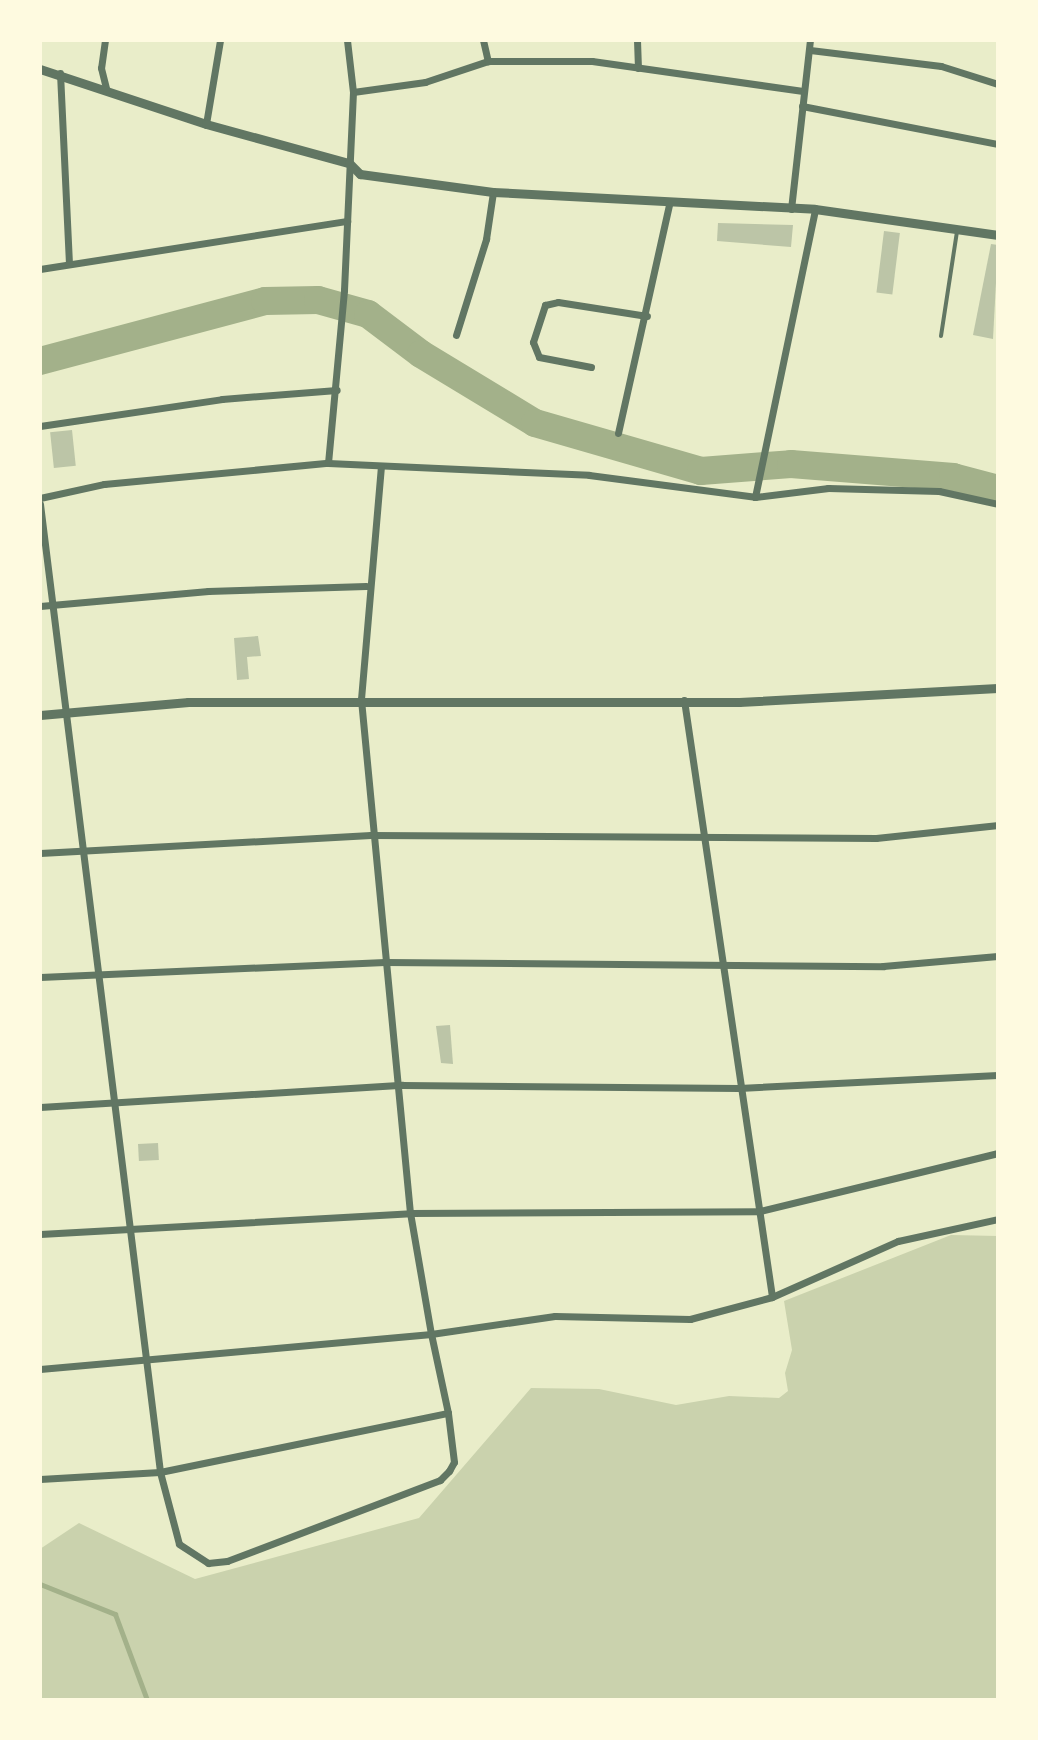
<!DOCTYPE html>
<style>
body{margin:0}
#map{position:relative;width:1038px;height:1740px;overflow:hidden;background:#e9edc9;font-family:"PT Sans",sans-serif}
div>[style]{position:absolute}
.green>*{inset:0;background:#cad2ad}
.stream>*{height:5px;margin:-2.5px;padding:0 2.5px;transform-origin:2.5px;border-radius:2.5px;background:#a3b18a}
.river>*{height:28px;margin:-14px;padding:0 14px;transform-origin:14px;border-radius:14px;background:#a3b18a}
.building>*{inset:0;background:#bcc5a7;transform-origin:0 0}
.service>*{height:4px;margin:-2px;padding:0 2px;transform-origin:2px;border-radius:2px;background:#617663}
.minor>*{height:7px;margin:-3.5px;padding:0 3.5px;transform-origin:3.5px;border-radius:3.5px;background:#617663}
.tertiary>*{height:9px;margin:-4.5px;padding:0 4.5px;transform-origin:4.5px;border-radius:4.5px;background:#617663}
span{translate:-50% -50%;white-space:nowrap;text-align:center;line-height:1.15;-webkit-text-stroke:6px #fefae0;paint-order:stroke}
.frame{position:absolute;inset:0;border:42px solid #fefae0;pointer-events:none}
</style>
<div id="map">
<div class="green">
<i style="clip-path:polygon(951px 1235px,998px 1236px,998px 1700px,40px 1700px,40px 1549px,79px 1523px,195px 1579px,419px 1518px,531px 1388px,599px 1389px,676px 1405px,729px 1396px,779px 1398px,788px 1391px,785px 1373px,792px 1350px,784px 1301px)"></i>
</div>
<div class="stream">
<i style="left:40px;top:1584px;width:81px;rotate:21.8deg"></i>
<i style="left:115px;top:1614px;width:92px;rotate:69.6deg"></i>
</div>
<div class="river">
<i style="left:40px;top:361px;width:233px;rotate:-14.9deg"></i>
<i style="left:265px;top:301px;width:53px;rotate:-1.1deg"></i>
<i style="left:318px;top:300px;width:52px;rotate:15.6deg"></i>
<i style="left:368px;top:314px;width:66px;rotate:37deg"></i>
<i style="left:421px;top:354px;width:133px;rotate:31.2deg"></i>
<i style="left:535px;top:423px;width:173px;rotate:16.1deg"></i>
<i style="left:701px;top:471px;width:90px;rotate:-4.4deg"></i>
<i style="left:791px;top:464px;width:163px;rotate:4.6deg"></i>
<i style="left:953px;top:477px;width:47px;rotate:14.9deg"></i>
</div>
<div class="building">
<i style="clip-path:polygon(718px 223px,793px 225px,791px 247px,717px 241px)"></i>
<i style="left:884px;top:231px;width:16px;height:62px;rotate:7deg"></i>
<i style="clip-path:polygon(991px 244px,998px 245px,993px 339px,973px 335px)"></i>
<i style="left:72px;top:430px;width:36px;height:22px;rotate:84deg"></i>
<i style="clip-path:polygon(258px 636px,261px 656px,247px 657px,249px 679px,237px 680px,234px 638px)"></i>
<i style="clip-path:polygon(450px 1025px,453px 1064px,441px 1063px,436px 1026px)"></i>
<i style="left:158px;top:1143px;width:17px;height:20px;rotate:87deg"></i>
</div>
<div class="service">
<i style="left:941px;top:336px;width:106px;rotate:-81.3deg"></i>
</div>
<div class="minor">
<i style="left:105px;top:40px;width:28px;rotate:98deg"></i>
<i style="left:101px;top:68px;width:21px;rotate:76deg"></i>
<i style="left:483px;top:40px;width:22px;rotate:77deg"></i>
<i style="left:637px;top:40px;width:28px;rotate:88deg"></i>
<i style="left:810px;top:50px;width:132px;rotate:7deg"></i>
<i style="left:941px;top:66px;width:60px;rotate:17.5deg"></i>
<i style="left:60px;top:73px;width:191px;rotate:87.3deg"></i>
<i style="left:353px;top:92px;width:73px;rotate:-7.9deg"></i>
<i style="left:425px;top:82px;width:66px;rotate:-18.4deg"></i>
<i style="left:488px;top:61px;width:104px"></i>
<i style="left:592px;top:61px;width:213px;rotate:8.1deg"></i>
<i style="left:802px;top:106px;width:200px;rotate:11deg"></i>
<i style="left:206px;top:124px;width:85px;rotate:-80.5deg"></i>
<i style="left:791px;top:209px;width:170px;rotate:-83.6deg"></i>
<i style="left:40px;top:269px;width:311px;rotate:-8.9deg"></i>
<i style="left:456px;top:335px;width:101px;rotate:-72.6deg"></i>
<i style="left:486px;top:239px;width:48px;rotate:-81.5deg"></i>
<i style="left:591px;top:367px;width:53px;rotate:-169.1deg"></i>
<i style="left:539px;top:357px;width:16px;rotate:-112deg"></i>
<i style="left:533px;top:342px;width:39px;rotate:-72deg"></i>
<i style="left:545px;top:305px;width:13px;rotate:-13deg"></i>
<i style="left:558px;top:302px;width:90px;rotate:8.9deg"></i>
<i style="left:40px;top:426px;width:184px;rotate:-8.4deg"></i>
<i style="left:222px;top:399px;width:115px;rotate:-4.5deg"></i>
<i style="left:618px;top:433px;width:234px;rotate:-77.4deg"></i>
<i style="left:328px;top:463px;width:261px;rotate:2.6deg"></i>
<i style="left:589px;top:475px;width:167px;rotate:7.5deg"></i>
<i style="left:755px;top:497px;width:74px;rotate:-7deg"></i>
<i style="left:828px;top:488px;width:111px;rotate:1.5deg"></i>
<i style="left:939px;top:491px;width:60px;rotate:12.4deg"></i>
<i style="left:755px;top:497px;width:294px;rotate:-78.2deg"></i>
<i style="left:40px;top:498px;width:66px;rotate:-12.3deg"></i>
<i style="left:104px;top:484px;width:225px;rotate:-5.4deg"></i>
<i style="left:328px;top:463px;width:174px;rotate:-84.7deg"></i>
<i style="left:344px;top:290px;width:198px;rotate:-87.4deg"></i>
<i style="left:353px;top:92px;width:52px;rotate:-96.6deg"></i>
<i style="left:40px;top:504px;width:975px;rotate:82.93deg"></i>
<i style="left:160px;top:1472px;width:294px;rotate:-11.6deg"></i>
<i style="left:40px;top:606px;width:169px;rotate:-5.1deg"></i>
<i style="left:208px;top:591px;width:158px;rotate:-1.8deg"></i>
<i style="left:684px;top:700px;width:603px;rotate:81.61deg"></i>
<i style="left:40px;top:853px;width:331px;rotate:-3.1deg"></i>
<i style="left:371px;top:835px;width:505px;rotate:0.34deg"></i>
<i style="left:876px;top:838px;width:123px;rotate:-6.1deg"></i>
<i style="left:40px;top:977px;width:345px;rotate:-2.5deg"></i>
<i style="left:385px;top:962px;width:498px;rotate:0.5deg"></i>
<i style="left:883px;top:966px;width:115px;rotate:-5deg"></i>
<i style="left:40px;top:1107px;width:363px;rotate:-3.5deg"></i>
<i style="left:402px;top:1085px;width:337px;rotate:0.5deg"></i>
<i style="left:739px;top:1088px;width:259px;rotate:-2.9deg"></i>
<i style="left:40px;top:1234px;width:371px;rotate:-3.2deg"></i>
<i style="left:410px;top:1213px;width:350px;rotate:-0.3deg"></i>
<i style="left:760px;top:1211px;width:245px;rotate:-13.7deg"></i>
<i style="left:40px;top:1369px;width:393px;rotate:-5.1deg"></i>
<i style="left:431px;top:1334px;width:123px;rotate:-99.8deg"></i>
<i style="left:410px;top:1213px;width:516px;rotate:-95.45deg"></i>
<i style="left:361px;top:699px;width:233px;rotate:-85.1deg"></i>
<i style="left:40px;top:1479px;width:120px;rotate:-3.3deg"></i>
<i style="left:160px;top:1472px;width:74px;rotate:75.2deg"></i>
<i style="left:179px;top:1544px;width:35px;rotate:33deg"></i>
<i style="left:208px;top:1563px;width:19px;rotate:-6deg"></i>
<i style="left:227px;top:1561px;width:228px;rotate:-20.8deg"></i>
<i style="left:440px;top:1480px;width:13px;rotate:-45deg"></i>
<i style="left:449px;top:1471px;width:10px;rotate:-61deg"></i>
<i style="left:454px;top:1462px;width:49px;rotate:-97deg"></i>
<i style="left:448px;top:1413px;width:81px;rotate:-102.1deg"></i>
<i style="left:431px;top:1334px;width:125px;rotate:-8.3deg"></i>
<i style="left:555px;top:1316px;width:135px;rotate:1.3deg"></i>
<i style="left:690px;top:1319px;width:85px;rotate:-15deg"></i>
<i style="left:772px;top:1297px;width:138px;rotate:-24deg"></i>
<i style="left:898px;top:1241px;width:102px;rotate:-12.4deg"></i>
</div>
<div class="tertiary">
<i style="left:40px;top:69px;width:175px;rotate:18.3deg"></i>
<i style="left:206px;top:124px;width:148px;rotate:15.3deg"></i>
<i style="left:349px;top:163px;width:16px;rotate:45deg"></i>
<i style="left:360px;top:174px;width:134px;rotate:7.7deg"></i>
<i style="left:493px;top:192px;width:322px;rotate:3deg"></i>
<i style="left:815px;top:209px;width:185px;rotate:8.1deg"></i>
<i style="left:40px;top:715px;width:149px;rotate:-5deg"></i>
<i style="left:188px;top:702px;width:551px"></i>
<i style="left:739px;top:702px;width:259px;rotate:-3.1deg"></i>
</div>
<div class="frame"></div>
</div>
